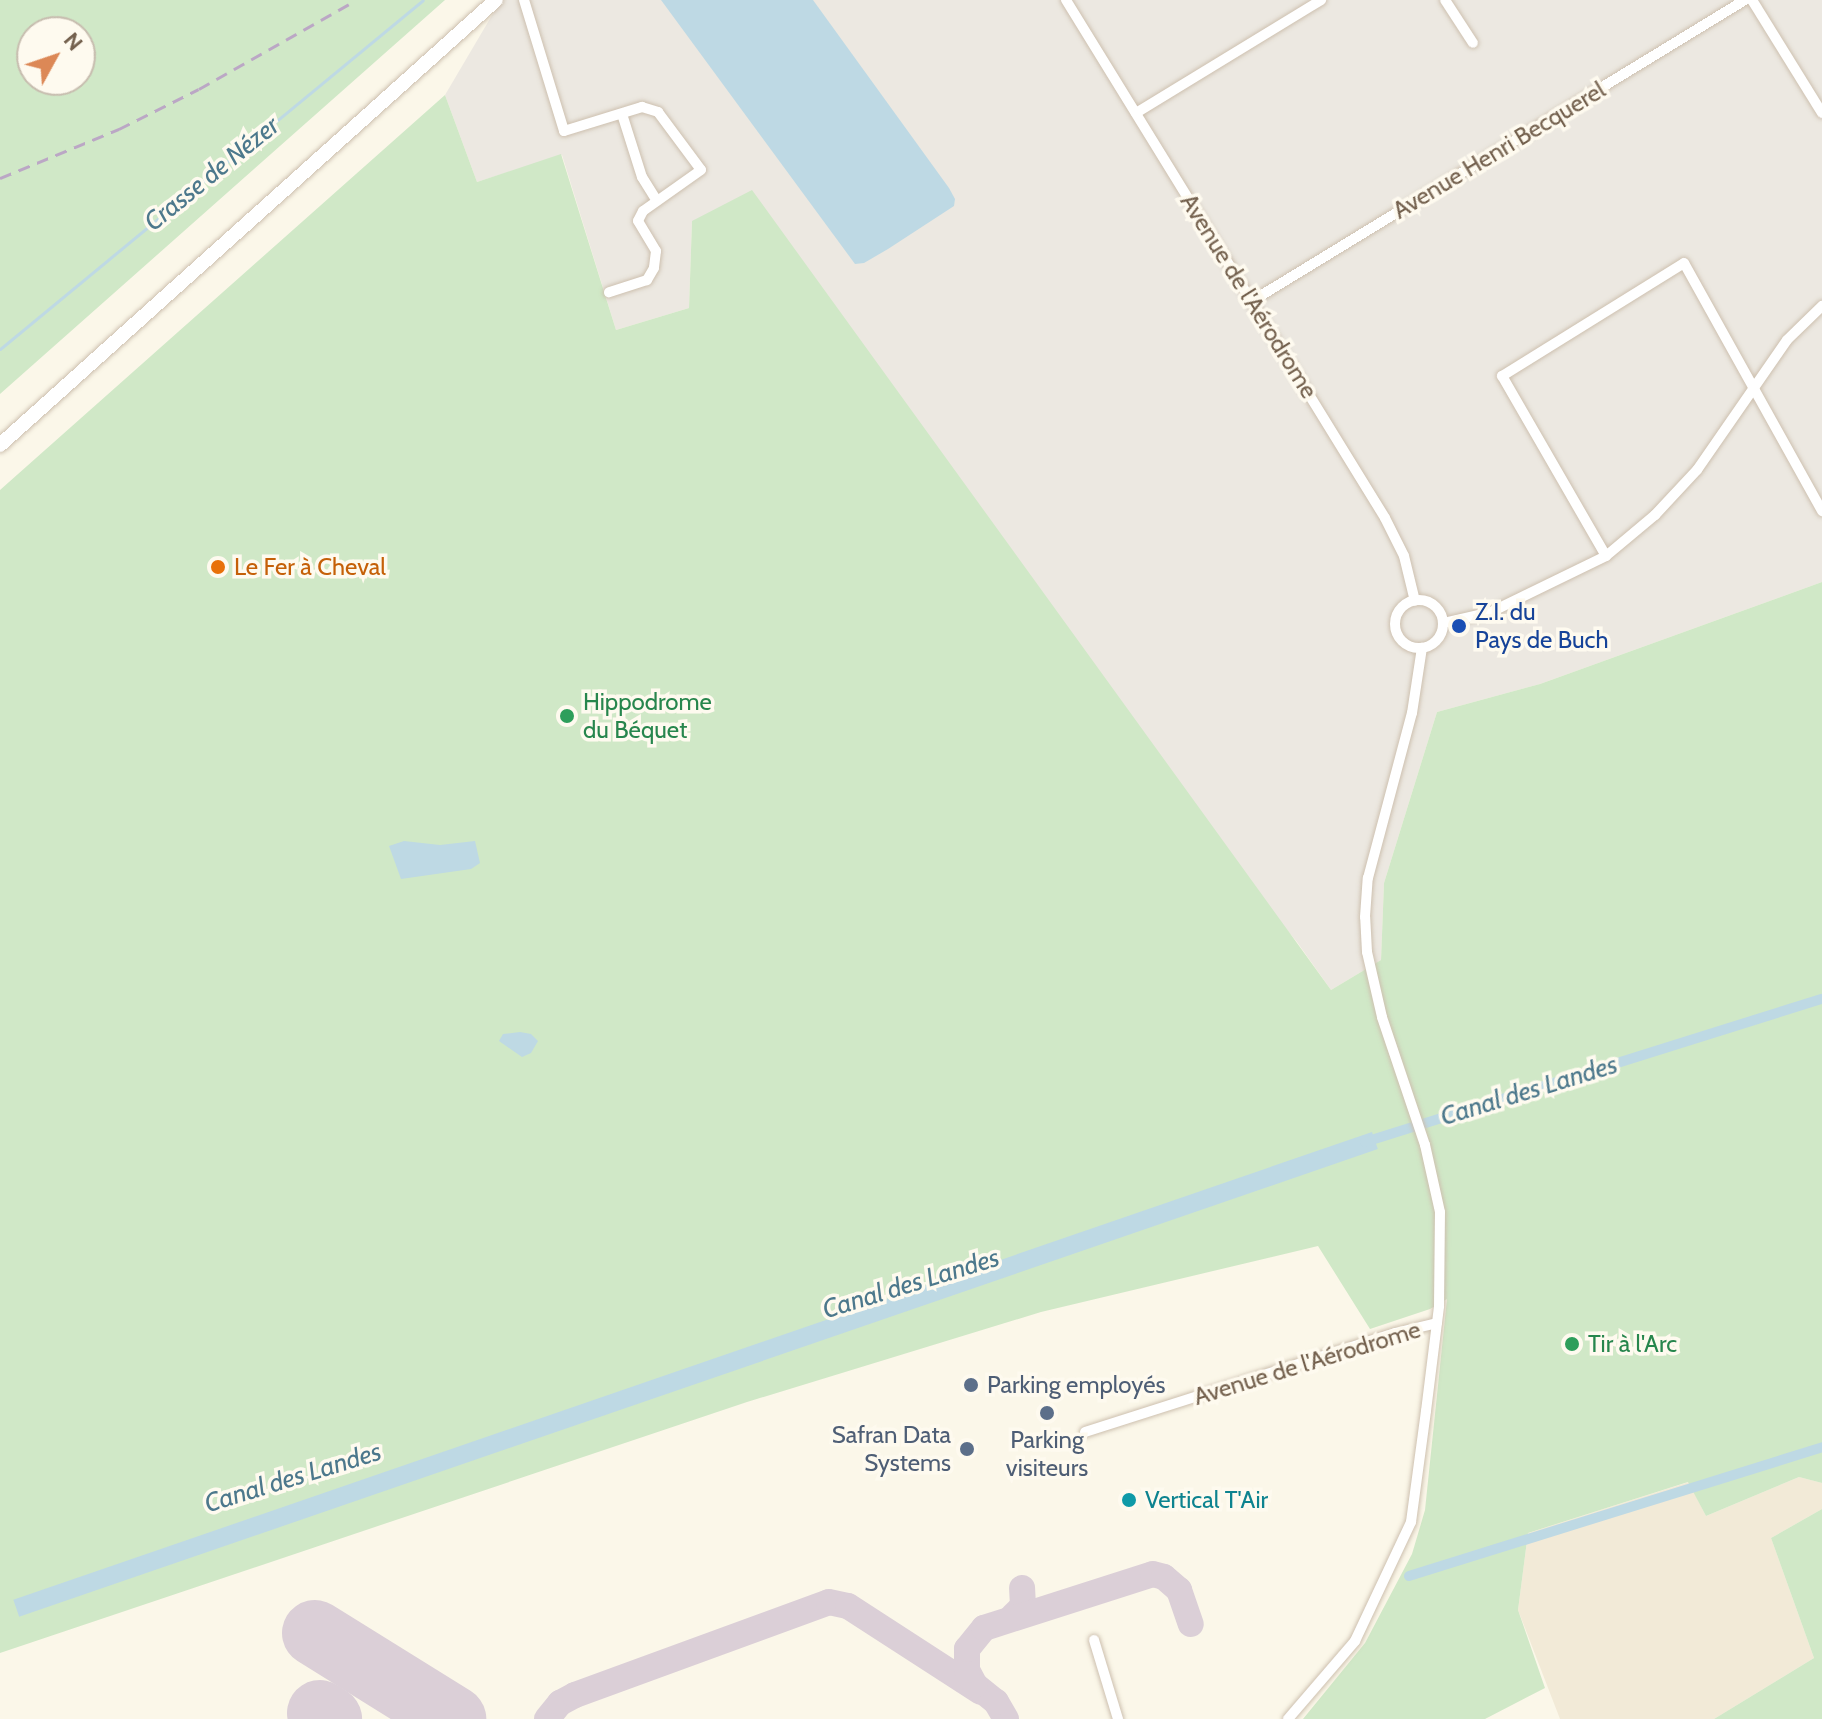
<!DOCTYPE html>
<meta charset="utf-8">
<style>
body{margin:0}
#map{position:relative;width:1822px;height:1719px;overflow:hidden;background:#fbf7e9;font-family:Cabin,sans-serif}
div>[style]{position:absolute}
.residential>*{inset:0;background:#f2ead7}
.industrial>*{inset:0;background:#ece8e1}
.green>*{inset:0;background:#d0e8c7}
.water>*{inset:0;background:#bed9e4;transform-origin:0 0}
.stream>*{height:3px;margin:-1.5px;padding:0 1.5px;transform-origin:1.5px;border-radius:1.5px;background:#bed9e4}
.canal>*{height:10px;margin:-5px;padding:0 5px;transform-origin:5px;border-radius:5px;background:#bed9e4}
.taxiway>*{height:26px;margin:-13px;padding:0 13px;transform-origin:13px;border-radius:13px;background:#dbcfd7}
.runway>*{height:66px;margin:-33px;padding:0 33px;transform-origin:33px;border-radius:33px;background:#dbcfd7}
.roads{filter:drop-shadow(0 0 2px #cdc0af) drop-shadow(0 0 2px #cdc0af)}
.street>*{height:10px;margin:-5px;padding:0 5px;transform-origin:5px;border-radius:5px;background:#fff}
.street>.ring{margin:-5px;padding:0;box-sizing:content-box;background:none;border:10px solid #fff;border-radius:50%}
.secondary>*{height:14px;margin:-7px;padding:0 7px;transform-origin:7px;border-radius:7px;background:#fff}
.rail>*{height:3px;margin-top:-1.5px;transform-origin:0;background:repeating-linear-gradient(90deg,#bba7c5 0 12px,transparent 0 20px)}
.dots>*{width:22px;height:22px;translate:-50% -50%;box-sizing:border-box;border:4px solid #fefaef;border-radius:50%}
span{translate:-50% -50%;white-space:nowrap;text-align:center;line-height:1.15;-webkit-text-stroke:7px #fefaef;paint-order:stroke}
.street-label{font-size:24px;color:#74614e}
.food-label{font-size:24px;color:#c56008}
.left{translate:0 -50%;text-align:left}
.transit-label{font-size:24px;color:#164399}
.leisure-label{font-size:24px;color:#27864d}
.service-label{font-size:24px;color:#4e5e75}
.right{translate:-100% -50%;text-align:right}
.culture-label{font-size:24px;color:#0d838f}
.water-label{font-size:26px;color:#4c788c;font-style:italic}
.north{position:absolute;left:16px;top:16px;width:80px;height:80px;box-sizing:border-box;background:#fefaef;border:2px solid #c7bdaf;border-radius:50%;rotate:50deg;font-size:22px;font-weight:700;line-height:32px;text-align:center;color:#74614e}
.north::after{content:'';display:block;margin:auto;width:28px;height:36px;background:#dc8856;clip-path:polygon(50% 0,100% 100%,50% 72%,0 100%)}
</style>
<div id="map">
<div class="residential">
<i style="clip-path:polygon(1799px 1477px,1822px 1483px,1822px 1509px,1771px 1538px,1814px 1658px,1714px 1719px,1560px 1719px,1518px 1610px,1528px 1533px,1689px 1482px,1706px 1516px)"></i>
</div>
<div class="industrial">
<i style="clip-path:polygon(501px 0,1822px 0,1822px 582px,1540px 684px,1437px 712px,1384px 883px,1381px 960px,1331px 990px,1297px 942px,692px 221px,689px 308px,616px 330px,562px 155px,477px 182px,445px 95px)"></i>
</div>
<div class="green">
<i style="clip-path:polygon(evenodd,0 0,445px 0,0 394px,0 0,32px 32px,80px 32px,80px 80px,32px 80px,32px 32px)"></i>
<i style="clip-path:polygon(445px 95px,477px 182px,561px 154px,616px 330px,689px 308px,692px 221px,752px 190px,1331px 990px,1381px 960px,1384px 883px,1437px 712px,1540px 684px,1822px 582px,1822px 1483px,1799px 1477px,1706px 1516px,1688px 1482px,1528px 1533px,1518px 1610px,1545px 1688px,1485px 1719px,1303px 1719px,1365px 1643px,1412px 1554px,1425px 1510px,1447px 1299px,1430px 1309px,1370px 1329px,1318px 1246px,1041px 1312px,747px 1402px,0 1653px,0 490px)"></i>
<i style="clip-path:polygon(1822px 1509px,1822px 1719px,1714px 1719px,1814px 1658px,1771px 1538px)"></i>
</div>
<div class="water">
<i style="clip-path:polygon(661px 0,813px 0,949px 188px,955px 199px,954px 206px,888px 249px,864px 263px,855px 264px)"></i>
<i style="clip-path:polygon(404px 841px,440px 845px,475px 841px,480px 863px,471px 869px,401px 879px,389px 846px)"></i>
<i style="clip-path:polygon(520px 1032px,531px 1034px,538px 1041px,531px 1053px,522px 1057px,499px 1041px,503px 1034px)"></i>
<i style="left:1372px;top:1132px;width:18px;height:1437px;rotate:71deg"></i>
</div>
<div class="stream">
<i style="left:0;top:349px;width:548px;rotate:-39.52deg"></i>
</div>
<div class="canal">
<i style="left:1365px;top:1142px;width:479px;rotate:-17.4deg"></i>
<i style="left:1409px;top:1576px;width:433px;rotate:-17.3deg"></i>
</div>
<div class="taxiway">
<i style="left:1013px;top:1616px;width:14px;rotate:-45deg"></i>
<i style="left:1023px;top:1606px;width:18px;rotate:-93deg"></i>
<i style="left:547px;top:1719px;width:21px;rotate:-51deg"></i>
<i style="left:560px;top:1703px;width:17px;rotate:-28deg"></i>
<i style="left:575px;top:1695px;width:270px;rotate:-20.1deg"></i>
<i style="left:829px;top:1602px;width:19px;rotate:12deg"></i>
<i style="left:848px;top:1606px;width:158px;rotate:32.9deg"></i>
<i style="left:1006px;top:1719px;width:20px;rotate:-120deg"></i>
<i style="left:996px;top:1702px;width:27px;rotate:-141deg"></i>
<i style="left:975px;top:1685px;width:17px;rotate:-118deg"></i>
<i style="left:967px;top:1670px;width:21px;rotate:-90deg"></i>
<i style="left:967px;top:1649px;width:27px;rotate:-51deg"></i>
<i style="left:984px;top:1628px;width:177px;rotate:-17.7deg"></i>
<i style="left:1153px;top:1574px;width:11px;rotate:15deg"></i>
<i style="left:1164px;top:1577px;width:20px;rotate:41deg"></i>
<i style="left:1179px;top:1590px;width:36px;rotate:71deg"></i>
</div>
<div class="runway">
<i style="left:315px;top:1633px;width:163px;rotate:31.9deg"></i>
<i style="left:320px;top:1713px;width:11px;rotate:34deg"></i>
</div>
<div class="roads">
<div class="street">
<i style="left:524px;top:0;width:137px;rotate:73deg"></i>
<i style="left:564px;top:131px;width:82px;rotate:-17.1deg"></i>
<i style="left:642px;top:107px;width:17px;rotate:17deg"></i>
<i style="left:658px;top:112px;width:72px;rotate:53.4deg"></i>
<i style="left:701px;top:170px;width:71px;rotate:144.7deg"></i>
<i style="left:643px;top:211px;width:11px;rotate:117deg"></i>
<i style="left:638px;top:221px;width:35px;rotate:59deg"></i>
<i style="left:656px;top:251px;width:17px;rotate:97deg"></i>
<i style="left:654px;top:268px;width:14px;rotate:120deg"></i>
<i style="left:647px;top:280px;width:40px;rotate:162deg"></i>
<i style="left:1066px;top:0;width:608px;rotate:58.37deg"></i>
<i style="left:1385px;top:518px;width:42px;rotate:63.4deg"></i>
<i style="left:1404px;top:556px;width:46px;rotate:76.3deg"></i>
<i style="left:1445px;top:0;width:51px;rotate:56.9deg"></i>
<i style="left:1752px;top:0;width:133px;rotate:58.2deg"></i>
<i style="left:1136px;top:113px;width:217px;rotate:-31.4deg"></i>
<i style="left:622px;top:114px;width:66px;rotate:72.4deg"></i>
<i style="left:642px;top:177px;width:28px;rotate:58deg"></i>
<i style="left:1252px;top:301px;width:578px;rotate:-31.41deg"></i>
<i style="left:1606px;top:556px;width:208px;rotate:-120deg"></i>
<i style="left:1502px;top:376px;width:214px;rotate:-31.8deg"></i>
<i style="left:1684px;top:263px;width:284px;rotate:60.9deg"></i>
<i class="ring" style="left:1395px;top:600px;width:38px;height:38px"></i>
<i style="left:1443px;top:623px;width:49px;rotate:-12.9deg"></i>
<i style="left:1491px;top:612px;width:128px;rotate:-26deg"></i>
<i style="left:1606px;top:556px;width:64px;rotate:-39.9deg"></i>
<i style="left:1655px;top:515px;width:62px;rotate:-47deg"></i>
<i style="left:1697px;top:470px;width:158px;rotate:-55.3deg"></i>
<i style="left:1787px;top:340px;width:49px;rotate:-44.2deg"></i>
<i style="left:1085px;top:1432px;width:325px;rotate:-17.7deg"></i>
<i style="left:1395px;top:1333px;width:43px;rotate:-13.4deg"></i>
<i style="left:1094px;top:1640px;width:83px;rotate:73.1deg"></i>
<i style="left:1288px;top:1719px;width:103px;rotate:-49.3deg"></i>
<i style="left:1355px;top:1641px;width:132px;rotate:-64.8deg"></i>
<i style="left:1411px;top:1522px;width:112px;rotate:-82.3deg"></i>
<i style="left:1426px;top:1411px;width:106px;rotate:-82.9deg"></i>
<i style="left:1439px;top:1306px;width:94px;rotate:-89.4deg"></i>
<i style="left:1440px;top:1212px;width:69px;rotate:-102.6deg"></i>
<i style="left:1425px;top:1145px;width:135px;rotate:-108.6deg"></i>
<i style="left:1382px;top:1017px;width:67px;rotate:-103deg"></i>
<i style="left:1367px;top:952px;width:35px;rotate:-93deg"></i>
<i style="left:1365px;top:917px;width:39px;rotate:-86deg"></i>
<i style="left:1368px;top:878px;width:171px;rotate:-75.1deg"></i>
<i style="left:1412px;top:713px;width:66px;rotate:-81.3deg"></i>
</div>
<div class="secondary">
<i style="left:0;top:445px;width:666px;rotate:-41.9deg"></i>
</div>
</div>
<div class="rail">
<i style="left:0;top:178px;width:129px;rotate:-22.4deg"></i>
<i style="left:119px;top:129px;width:89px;rotate:-26.6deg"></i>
<i style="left:199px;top:89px;width:180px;rotate:-29.5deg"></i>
</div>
<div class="dots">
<i style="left:218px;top:567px;background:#e8710a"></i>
<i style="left:1459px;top:626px;background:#1a4fb4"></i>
<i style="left:567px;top:716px;background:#2e9e5b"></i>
<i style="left:1572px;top:1344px;background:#2e9e5b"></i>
<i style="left:971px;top:1385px;background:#5c6f8a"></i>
<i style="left:1047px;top:1413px;background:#5c6f8a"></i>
<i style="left:967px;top:1449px;background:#5c6f8a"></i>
<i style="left:1129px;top:1500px;background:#0f9aa8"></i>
</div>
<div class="street-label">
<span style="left:1499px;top:150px;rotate:-31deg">Avenue Henri Becquerel</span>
<span style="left:1249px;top:296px;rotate:58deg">Avenue de l'Aérodrome</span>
<span style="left:1307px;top:1363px;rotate:-17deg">Avenue de l'Aérodrome</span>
</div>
<div class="food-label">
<span class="left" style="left:234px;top:567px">Le Fer à Cheval</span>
</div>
<div class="transit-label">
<span class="left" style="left:1475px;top:626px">Z.I. du<br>Pays de Buch</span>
</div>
<div class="leisure-label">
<span class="left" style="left:583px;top:716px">Hippodrome<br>du Béquet</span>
<span class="left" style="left:1588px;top:1344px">Tir à l'Arc</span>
</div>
<div class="service-label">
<span class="left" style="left:987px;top:1385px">Parking employés</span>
<span class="right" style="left:951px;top:1449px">Safran Data<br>Systems</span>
<span style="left:1047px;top:1454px">Parking<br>visiteurs</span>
</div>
<div class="culture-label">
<span class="left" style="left:1145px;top:1500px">Vertical T'Air</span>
</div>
<div class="water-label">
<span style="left:212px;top:174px;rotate:-39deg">Crasse de Nézer</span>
<span style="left:1529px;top:1091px;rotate:-17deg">Canal des Landes</span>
<span style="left:911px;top:1284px;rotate:-17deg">Canal des Landes</span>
<span style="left:293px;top:1478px;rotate:-17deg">Canal des Landes</span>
</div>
<div class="north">N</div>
</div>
